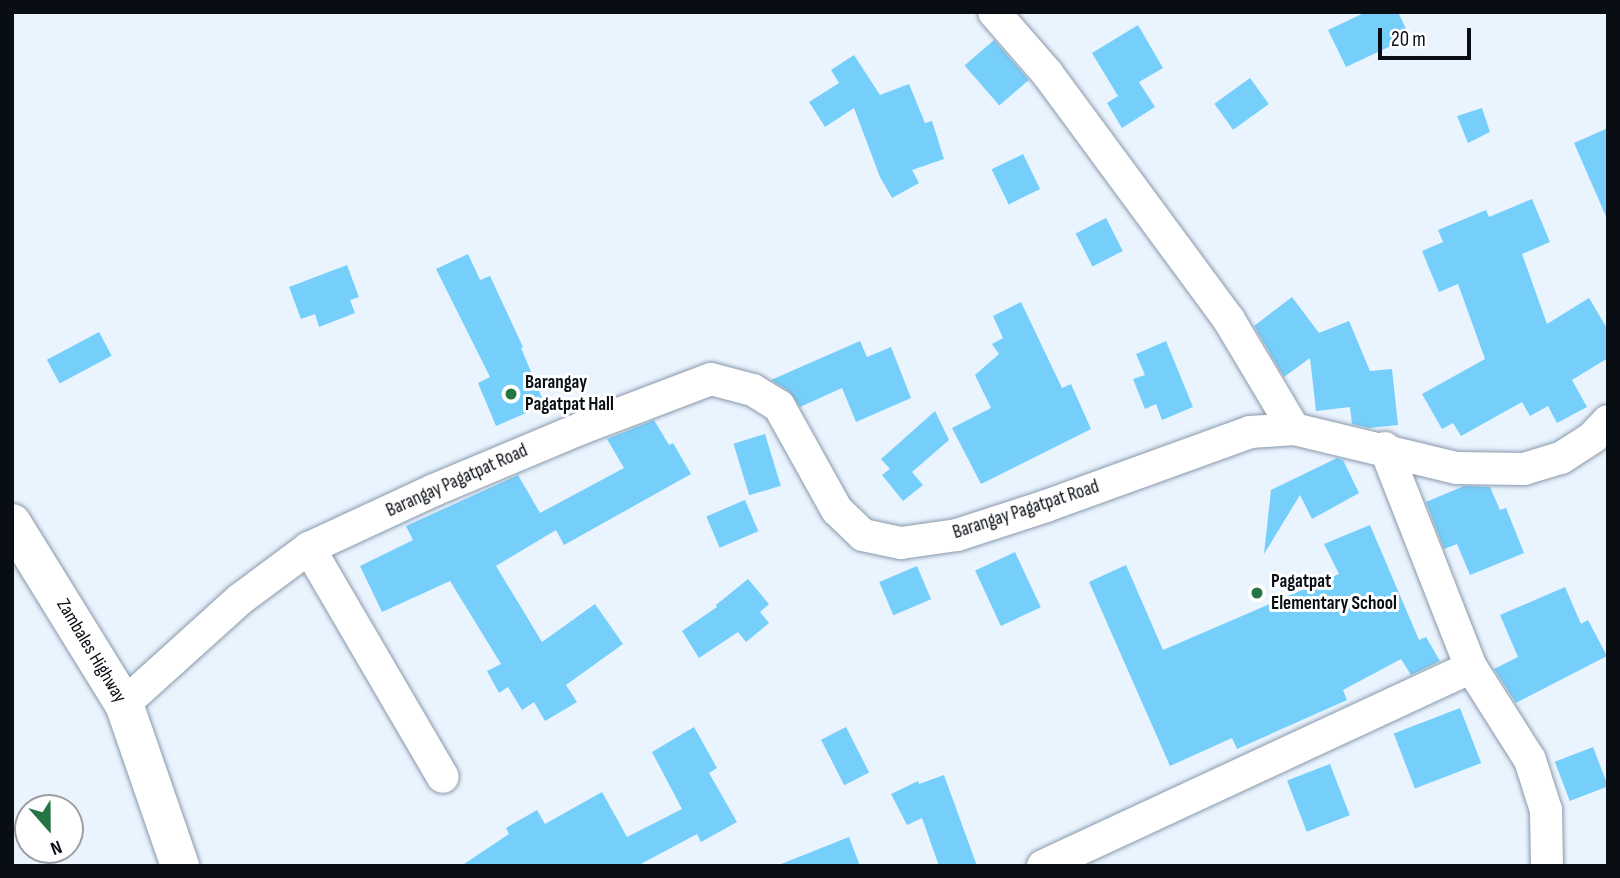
<!DOCTYPE html>
<style>
body{margin:0}
#map{position:relative;width:1620px;height:878px;overflow:hidden;background:#eaf4ff;font-family:"Sofia Sans Condensed",sans-serif}
div>[style]{position:absolute}
.building>*{inset:0;background:#76cffb;transform-origin:0 0}
.roads{filter:drop-shadow(0 0 2px #8999aa) drop-shadow(0 0 2px #8999aa)}
.street>*{height:32px;margin:-16px;padding:0 16px;transform-origin:16px;border-radius:16px;background:#fff}
.primary>*{height:38px;margin:-19px;padding:0 19px;transform-origin:19px;border-radius:19px;background:#fff}
.dots>*{width:19px;height:19px;translate:-50% -50%;box-sizing:border-box;border:4px solid #fff;border-radius:50%}
span{translate:-50% -50%;white-space:nowrap;text-align:center;line-height:1.15;-webkit-text-stroke:6px #fff;paint-order:stroke}
.poi-label{font-size:19px;color:#090e14;font-weight:700}
.left{translate:0 -50%;text-align:left}
.street-label{font-size:19px;color:#090e14}
.frame{position:absolute;inset:0;border:14px solid #090e14;pointer-events:none}
.north{position:absolute;left:14px;top:794px;width:70px;height:70px;box-sizing:border-box;background:#fff;border:2px solid #9d9fa1;border-radius:50%;rotate:159deg;font-size:19px;font-weight:700;line-height:28px;text-align:center;color:#090e14}
.north::after{content:'';display:block;margin:auto;width:24px;height:32px;background:#247444;clip-path:polygon(50% 0,100% 100%,50% 72%,0 100%)}
.scale{position:absolute;left:1378px;top:28px;width:93px;height:32px;box-sizing:border-box;border:4px solid #090e14;border-top:0;padding-left:9px;font-size:21px;line-height:24px;white-space:nowrap;color:#090e14;-webkit-text-stroke:5px #fff;paint-order:stroke}
</style>
<div id="map">
<div class="building">
<i style="clip-path:polygon(1366px 12px,1398px 12px,1410px 37px,1346px 67px,1328px 30px)"></i>
<i style="clip-path:polygon(1138px 25px,1163px 68px,1139px 82px,1155px 107px,1122px 128px,1107px 103px,1118px 96px,1092px 53px)"></i>
<i style="left:994px;top:40px;width:53px;height:39px;rotate:49deg"></i>
<i style="clip-path:polygon(854px 55px,880px 95px,909px 84px,925px 123px,932px 121px,944px 159px,912px 170px,919px 183px,892px 198px,880px 177px,854px 108px,825px 127px,809px 102px,839px 83px,831px 70px)"></i>
<i style="left:1250px;top:78px;width:32px;height:44px;rotate:54deg"></i>
<i style="clip-path:polygon(1482px 108px,1490px 132px,1468px 143px,1457px 116px)"></i>
<i style="clip-path:polygon(1608px 128px,1608px 221px,1574px 143px)"></i>
<i style="left:1023px;top:154px;width:39px;height:35px;rotate:64deg"></i>
<i style="clip-path:polygon(1532px 199px,1550px 242px,1522px 254px,1547px 324px,1589px 298px,1608px 330px,1608px 358px,1572px 380px,1587px 407px,1557px 423px,1548px 406px,1530px 416px,1522px 402px,1461px 436px,1453px 423px,1442px 429px,1422px 394px,1485px 359px,1458px 284px,1439px 292px,1422px 251px,1443px 242px,1438px 230px,1486px 210px,1489px 217px)"></i>
<i style="left:1106px;top:218px;width:37px;height:34px;rotate:63deg"></i>
<i style="clip-path:polygon(468px 254px,480px 280px,490px 276px,523px 347px,521px 348px,545px 405px,496px 426px,478px 383px,490px 377px,436px 269px)"></i>
<i style="clip-path:polygon(347px 265px,359px 297px,350px 300px,355px 313px,319px 327px,315px 314px,301px 319px,289px 287px)"></i>
<i style="clip-path:polygon(1292px 297px,1319px 333px,1349px 321px,1370px 371px,1392px 369px,1398px 425px,1369px 428px,1352px 424px,1350px 407px,1316px 411px,1310px 358px,1284px 377px,1254px 326px)"></i>
<i style="clip-path:polygon(1021px 302px,1062px 388px,1071px 384px,1091px 429px,981px 484px,952px 428px,991px 408px,975px 375px,999px 354px,992px 344px,1003px 338px,993px 316px)"></i>
<i style="left:99px;top:332px;width:27px;height:59px;rotate:62deg"></i>
<i style="clip-path:polygon(860px 341px,867px 357px,891px 347px,911px 398px,856px 422px,842px 388px,800px 407px,789px 391px,771px 380px)"></i>
<i style="clip-path:polygon(1166px 341px,1193px 407px,1162px 420px,1156px 404px,1145px 409px,1133px 379px,1145px 375px,1136px 354px)"></i>
<i style="clip-path:polygon(935px 411px,949px 440px,912px 472px,923px 485px,903px 501px,882px 475px,890px 469px,881px 459px)"></i>
<i style="clip-path:polygon(654px 420px,669px 445px,673px 443px,691px 474px,564px 545px,556px 530px,496px 566px,542px 642px,595px 604px,623px 644px,566px 685px,577px 702px,545px 721px,534px 702px,522px 710px,508px 687px,499px 693px,487px 671px,501px 664px,450px 581px,382px 612px,360px 566px,413px 540px,406px 526px,518px 475px,540px 513px,624px 468px,607px 439px)"></i>
<i style="left:765px;top:434px;width:54px;height:33px;rotate:73deg"></i>
<i style="clip-path:polygon(1337px 458px,1343px 460px,1359px 493px,1312px 519px,1300px 495px,1264px 554px,1271px 490px)"></i>
<i style="clip-path:polygon(1464px 486px,1490px 487px,1500px 510px,1506px 508px,1524px 553px,1470px 575px,1457px 544px,1444px 549px,1426px 502px)"></i>
<i style="left:745px;top:500px;width:34px;height:42px;rotate:67deg"></i>
<i style="clip-path:polygon(1370px 525px,1419px 640px,1426px 637px,1440px 661px,1411px 675px,1401px 659px,1343px 690px,1347px 700px,1237px 749px,1232px 738px,1170px 766px,1089px 582px,1126px 565px,1163px 650px,1339px 574px,1324px 544px)"></i>
<i style="left:1015px;top:552px;width:61px;height:44px;rotate:65deg"></i>
<i style="left:917px;top:566px;width:36px;height:41px;rotate:67deg"></i>
<i style="clip-path:polygon(748px 579px,769px 604px,760px 612px,769px 623px,746px 642px,738px 632px,699px 658px,682px 631px,717px 607px,716px 605px)"></i>
<i style="clip-path:polygon(1565px 587px,1581px 624px,1588px 620px,1607px 656px,1516px 703px,1494px 669px,1518px 657px,1500px 615px)"></i>
<i style="left:1460px;top:708px;width:59px;height:71px;rotate:69deg"></i>
<i style="clip-path:polygon(694px 727px,717px 768px,709px 773px,737px 822px,701px 842px,697px 834px,637px 866px,461px 866px,509px 834px,506px 828px,537px 810px,545px 824px,602px 792px,627px 837px,682px 809px,652px 752px)"></i>
<i style="left:846px;top:727px;width:51px;height:28px;rotate:63deg"></i>
<i style="left:1593px;top:747px;width:42px;height:41px;rotate:69deg"></i>
<i style="left:1330px;top:764px;width:55px;height:46px;rotate:69deg"></i>
<i style="clip-path:polygon(944px 775px,977px 866px,939px 866px,922px 818px,907px 825px,891px 794px,918px 781px,919px 784px)"></i>
<i style="clip-path:polygon(849px 837px,860px 866px,782px 866px,781px 864px)"></i>
</div>
<div class="roads">
<div class="street">
<i style="left:994px;top:12px;width:81px;rotate:49deg"></i>
<i style="left:1047px;top:73px;width:307px;rotate:53.6deg"></i>
<i style="left:1229px;top:320px;width:127px;rotate:59.2deg"></i>
<i style="left:1385px;top:448px;width:235px;rotate:68.6deg"></i>
<i style="left:1471px;top:667px;width:110px;rotate:57.6deg"></i>
<i style="left:1530px;top:760px;width:52px;rotate:72.3deg"></i>
<i style="left:1546px;top:810px;width:56px;rotate:89deg"></i>
<i style="left:309px;top:548px;width:265px;rotate:59.7deg"></i>
<i style="left:124px;top:704px;width:155px;rotate:-42.1deg"></i>
<i style="left:239px;top:600px;width:87px;rotate:-36.6deg"></i>
<i style="left:309px;top:548px;width:138px;rotate:-24.9deg"></i>
<i style="left:434px;top:490px;width:160px;rotate:-22.7deg"></i>
<i style="left:582px;top:428px;width:138px;rotate:-20.8deg"></i>
<i style="left:711px;top:379px;width:43px;rotate:14.7deg"></i>
<i style="left:753px;top:390px;width:31px;rotate:32deg"></i>
<i style="left:779px;top:406px;width:119px;rotate:60.9deg"></i>
<i style="left:837px;top:510px;width:36px;rotate:44deg"></i>
<i style="left:863px;top:535px;width:39px;rotate:12deg"></i>
<i style="left:901px;top:543px;width:57px;rotate:-8.1deg"></i>
<i style="left:957px;top:535px;width:94px;rotate:-18deg"></i>
<i style="left:1046px;top:506px;width:217px;rotate:-19.9deg"></i>
<i style="left:1250px;top:432px;width:44px;rotate:-3.9deg"></i>
<i style="left:1294px;top:429px;width:168px;rotate:13.5deg"></i>
<i style="left:1457px;top:468px;width:67px;rotate:0.9deg"></i>
<i style="left:1524px;top:469px;width:39px;rotate:-17deg"></i>
<i style="left:1561px;top:458px;width:38px;rotate:-33deg"></i>
<i style="left:1593px;top:437px;width:22px;rotate:-47deg"></i>
<i style="left:1043px;top:866px;width:472px;rotate:-24.9deg"></i>
</div>
<div class="primary">
<i style="left:12px;top:523px;width:213px;rotate:58.3deg"></i>
<i style="left:124px;top:704px;width:171px;rotate:70.9deg"></i>
</div>
</div>
<div class="dots">
<i style="left:511px;top:394px;background:#247444"></i>
<i style="left:1257px;top:593px;background:#247444"></i>
</div>
<div class="poi-label">
<span class="left" style="left:525px;top:394px">Barangay<br>Pagatpat Hall</span>
<span class="left" style="left:1271px;top:593px">Pagatpat<br>Elementary School</span>
</div>
<div class="street-label">
<span style="left:457px;top:481px;rotate:-24deg">Barangay Pagatpat Road</span>
<span style="left:1026px;top:510px;rotate:-18deg">Barangay Pagatpat Road</span>
<span style="left:91px;top:651px;rotate:59deg">Zambales Highway</span>
</div>
<div class="frame"></div>
<div class="north">N</div>
<div class="scale">20 m</div>
</div>
